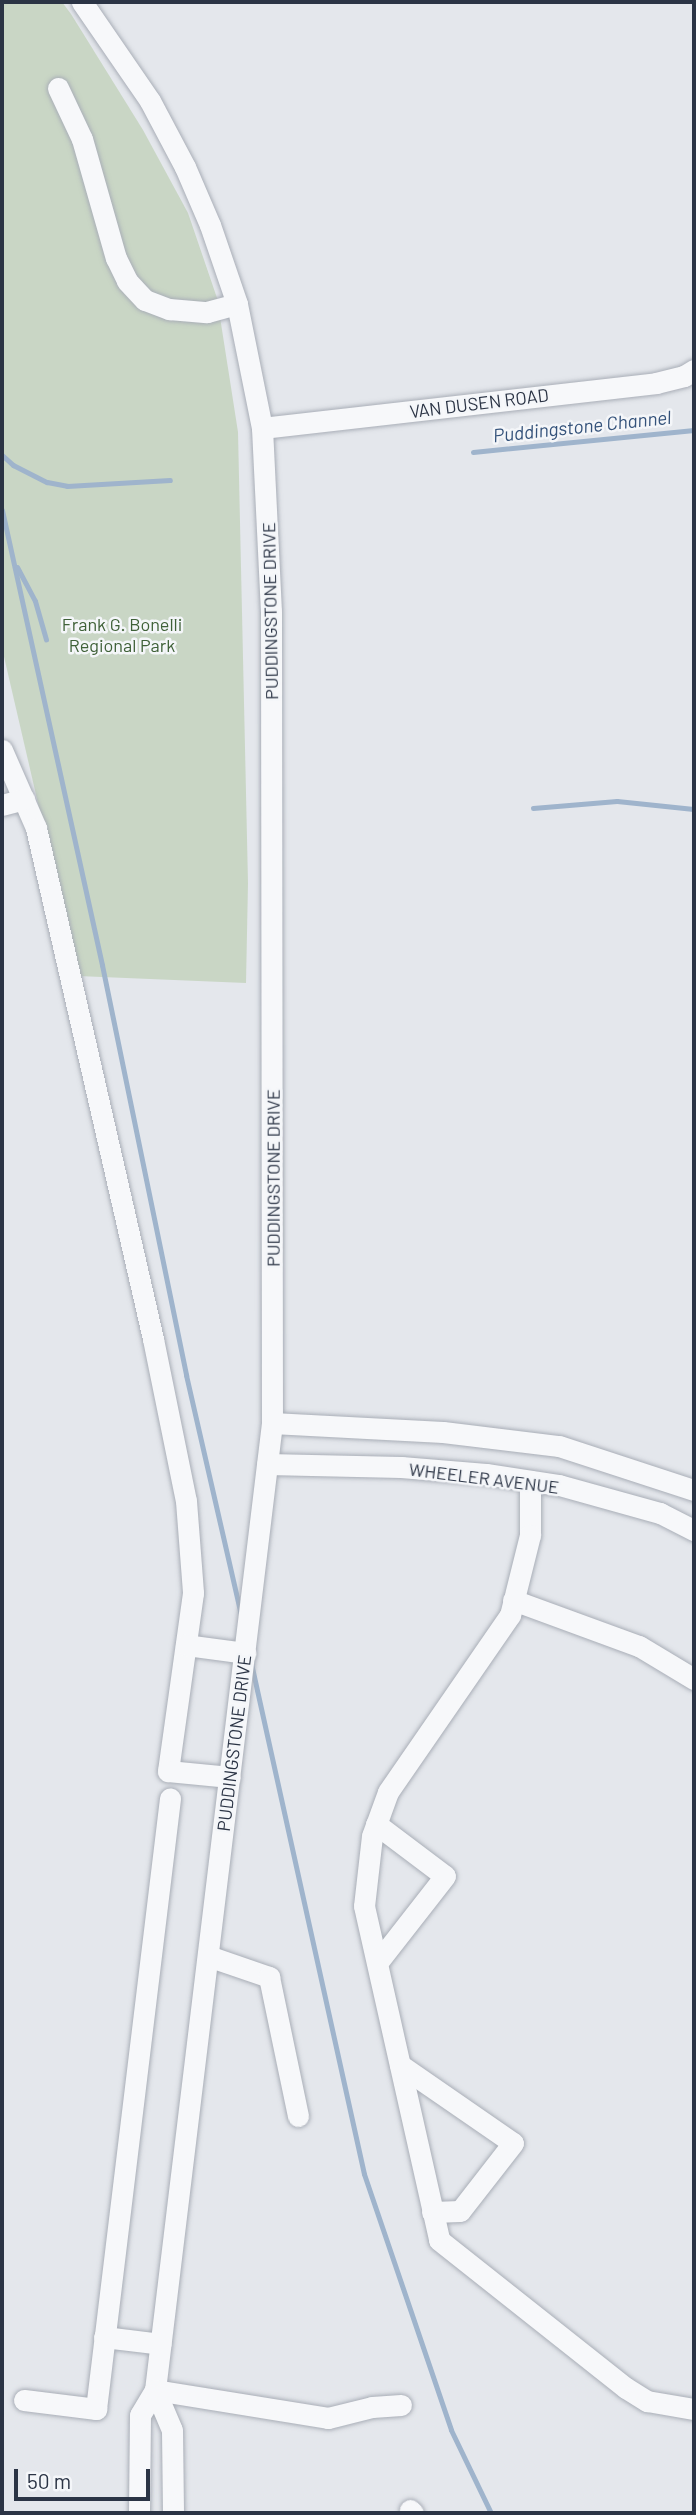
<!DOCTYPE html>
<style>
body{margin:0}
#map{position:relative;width:696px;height:2515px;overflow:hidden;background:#e4e7ec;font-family:Barlow,sans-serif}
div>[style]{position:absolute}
.green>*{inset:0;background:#c9d6c5}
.stream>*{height:5px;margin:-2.5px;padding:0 2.5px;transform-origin:2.5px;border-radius:2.5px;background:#9fb4cc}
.roads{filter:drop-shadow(0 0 2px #a9aeb7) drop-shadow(0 0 2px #a9aeb7)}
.minor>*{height:21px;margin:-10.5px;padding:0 10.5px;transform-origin:10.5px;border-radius:10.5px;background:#f7f8fa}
span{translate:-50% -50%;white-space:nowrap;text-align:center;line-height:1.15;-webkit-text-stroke:5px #f4f6f9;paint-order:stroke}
.street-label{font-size:18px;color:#2b3445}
.park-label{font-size:18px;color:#3f6138}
.water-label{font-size:19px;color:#34527a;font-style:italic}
.frame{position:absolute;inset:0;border:4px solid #2b3445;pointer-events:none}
.scale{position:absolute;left:14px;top:2469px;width:136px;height:32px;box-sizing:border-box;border:4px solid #2b3445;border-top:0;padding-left:9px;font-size:21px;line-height:24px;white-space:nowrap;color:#2b3445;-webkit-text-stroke:5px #f4f6f9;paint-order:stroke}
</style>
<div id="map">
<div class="green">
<i style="clip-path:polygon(2px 2px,62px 2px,71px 14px,143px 130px,188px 213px,217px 298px,238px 432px,248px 883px,246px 983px,78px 976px,2px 648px)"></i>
</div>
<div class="stream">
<i style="left:473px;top:452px;width:222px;rotate:-5.7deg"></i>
<i style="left:2px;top:455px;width:15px;rotate:42deg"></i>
<i style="left:13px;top:465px;width:38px;rotate:27deg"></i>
<i style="left:47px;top:482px;width:20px;rotate:11deg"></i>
<i style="left:67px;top:486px;width:103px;rotate:-3.3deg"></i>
<i style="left:2px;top:510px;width:466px;rotate:77.6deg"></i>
<i style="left:102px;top:965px;width:419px;rotate:78.4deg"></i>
<i style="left:186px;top:1375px;width:247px;rotate:77.1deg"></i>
<i style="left:17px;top:567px;width:38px;rotate:62deg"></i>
<i style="left:35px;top:601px;width:40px;rotate:74deg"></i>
<i style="left:533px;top:808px;width:84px;rotate:-4.8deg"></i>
<i style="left:617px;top:801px;width:77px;rotate:5.9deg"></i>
<i style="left:251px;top:1663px;width:523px;rotate:77.53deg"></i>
<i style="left:364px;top:2174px;width:270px;rotate:71.2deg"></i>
<i style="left:451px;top:2430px;width:92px;rotate:64.3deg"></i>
</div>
<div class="roads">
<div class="minor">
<i style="left:82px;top:2px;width:120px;rotate:55.5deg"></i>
<i style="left:150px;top:101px;width:75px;rotate:62.1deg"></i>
<i style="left:185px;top:167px;width:63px;rotate:66.7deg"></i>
<i style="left:210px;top:225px;width:83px;rotate:71.1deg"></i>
<i style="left:237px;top:304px;width:126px;rotate:78.6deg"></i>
<i style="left:262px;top:428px;width:183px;rotate:87.2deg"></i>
<i style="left:271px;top:611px;width:812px;rotate:89.93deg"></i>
<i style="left:272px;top:1423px;width:974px;rotate:96.9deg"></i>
<i style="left:155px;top:2390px;width:29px;rotate:121deg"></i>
<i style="left:140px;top:2415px;width:98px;rotate:90.6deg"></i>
<i style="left:58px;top:88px;width:56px;rotate:64.8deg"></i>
<i style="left:82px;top:139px;width:124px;rotate:74.1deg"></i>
<i style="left:116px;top:258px;width:25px;rotate:64deg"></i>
<i style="left:127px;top:281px;width:26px;rotate:47deg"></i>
<i style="left:145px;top:300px;width:26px;rotate:21deg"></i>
<i style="left:169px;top:309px;width:38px;rotate:5deg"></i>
<i style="left:207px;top:312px;width:31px;rotate:-15deg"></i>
<i style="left:262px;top:428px;width:397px;rotate:-6.5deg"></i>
<i style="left:656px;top:383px;width:29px;rotate:-14deg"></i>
<i style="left:684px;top:376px;width:12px;rotate:-31deg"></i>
<i style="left:2px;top:750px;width:85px;rotate:66.4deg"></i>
<i style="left:36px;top:828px;width:524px;rotate:77.1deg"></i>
<i style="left:153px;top:1339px;width:165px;rotate:78.5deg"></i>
<i style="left:186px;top:1501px;width:92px;rotate:85.6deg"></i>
<i style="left:193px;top:1593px;width:180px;rotate:98deg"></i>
<i style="left:168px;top:1771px;width:62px;rotate:5.5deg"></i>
<i style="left:2px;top:805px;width:23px;rotate:-15deg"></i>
<i style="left:272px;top:1423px;width:171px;rotate:3deg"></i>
<i style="left:443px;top:1432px;width:117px;rotate:6.9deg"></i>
<i style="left:559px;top:1446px;width:142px;rotate:18.1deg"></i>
<i style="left:267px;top:1464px;width:134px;rotate:1.3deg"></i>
<i style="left:401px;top:1467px;width:85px;rotate:4.7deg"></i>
<i style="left:486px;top:1474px;width:74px;rotate:8.6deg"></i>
<i style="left:559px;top:1485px;width:105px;rotate:15.5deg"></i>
<i style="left:660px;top:1513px;width:38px;rotate:27deg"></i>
<i style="left:530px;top:1481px;width:54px;rotate:90deg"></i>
<i style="left:530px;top:1535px;width:82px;rotate:104deg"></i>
<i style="left:510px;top:1615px;width:215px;rotate:124.6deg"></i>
<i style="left:388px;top:1792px;width:47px;rotate:110deg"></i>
<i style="left:372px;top:1836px;width:70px;rotate:96.5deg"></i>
<i style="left:364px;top:1906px;width:342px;rotate:77.3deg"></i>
<i style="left:439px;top:2240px;width:238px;rotate:38.4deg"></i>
<i style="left:626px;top:2388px;width:25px;rotate:32deg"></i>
<i style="left:647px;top:2401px;width:48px;rotate:9.7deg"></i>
<i style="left:513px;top:1600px;width:134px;rotate:20.1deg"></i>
<i style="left:639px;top:1646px;width:64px;rotate:31deg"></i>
<i style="left:186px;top:1645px;width:60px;rotate:7.7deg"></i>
<i style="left:376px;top:1824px;width:86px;rotate:37deg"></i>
<i style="left:445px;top:1876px;width:110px;rotate:128deg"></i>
<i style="left:208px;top:1956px;width:65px;rotate:19deg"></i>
<i style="left:269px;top:1977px;width:142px;rotate:78.2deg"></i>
<i style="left:400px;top:2065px;width:137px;rotate:34.6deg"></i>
<i style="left:513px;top:2143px;width:86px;rotate:127.9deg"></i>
<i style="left:460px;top:2211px;width:28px;rotate:178deg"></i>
<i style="left:104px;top:2337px;width:57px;rotate:7deg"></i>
<i style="left:155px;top:2390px;width:175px;rotate:9.2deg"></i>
<i style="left:328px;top:2418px;width:45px;rotate:-14deg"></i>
<i style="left:372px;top:2407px;width:29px;rotate:-4deg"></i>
<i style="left:155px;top:2390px;width:43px;rotate:67deg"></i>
<i style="left:172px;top:2430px;width:83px;rotate:89.3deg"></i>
<i style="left:24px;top:2400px;width:73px;rotate:7.1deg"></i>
<i style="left:96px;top:2409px;width:615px;rotate:-83.09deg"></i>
<i style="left:410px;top:2510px;width:4px;rotate:45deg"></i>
</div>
</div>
<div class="street-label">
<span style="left:479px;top:403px;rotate:-7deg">VAN DUSEN ROAD</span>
<span style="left:270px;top:611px;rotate:-91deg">PUDDINGSTONE DRIVE</span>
<span style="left:273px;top:1178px;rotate:-90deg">PUDDINGSTONE DRIVE</span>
<span style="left:484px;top:1478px;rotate:7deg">WHEELER AVENUE</span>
<span style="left:234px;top:1743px;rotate:-83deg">PUDDINGSTONE DRIVE</span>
</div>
<div class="park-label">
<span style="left:122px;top:635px">Frank G. Bonelli<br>Regional Park</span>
</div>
<div class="water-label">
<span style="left:582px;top:426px;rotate:-6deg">Puddingstone Channel</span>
</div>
<div class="frame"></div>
<div class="scale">50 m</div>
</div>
